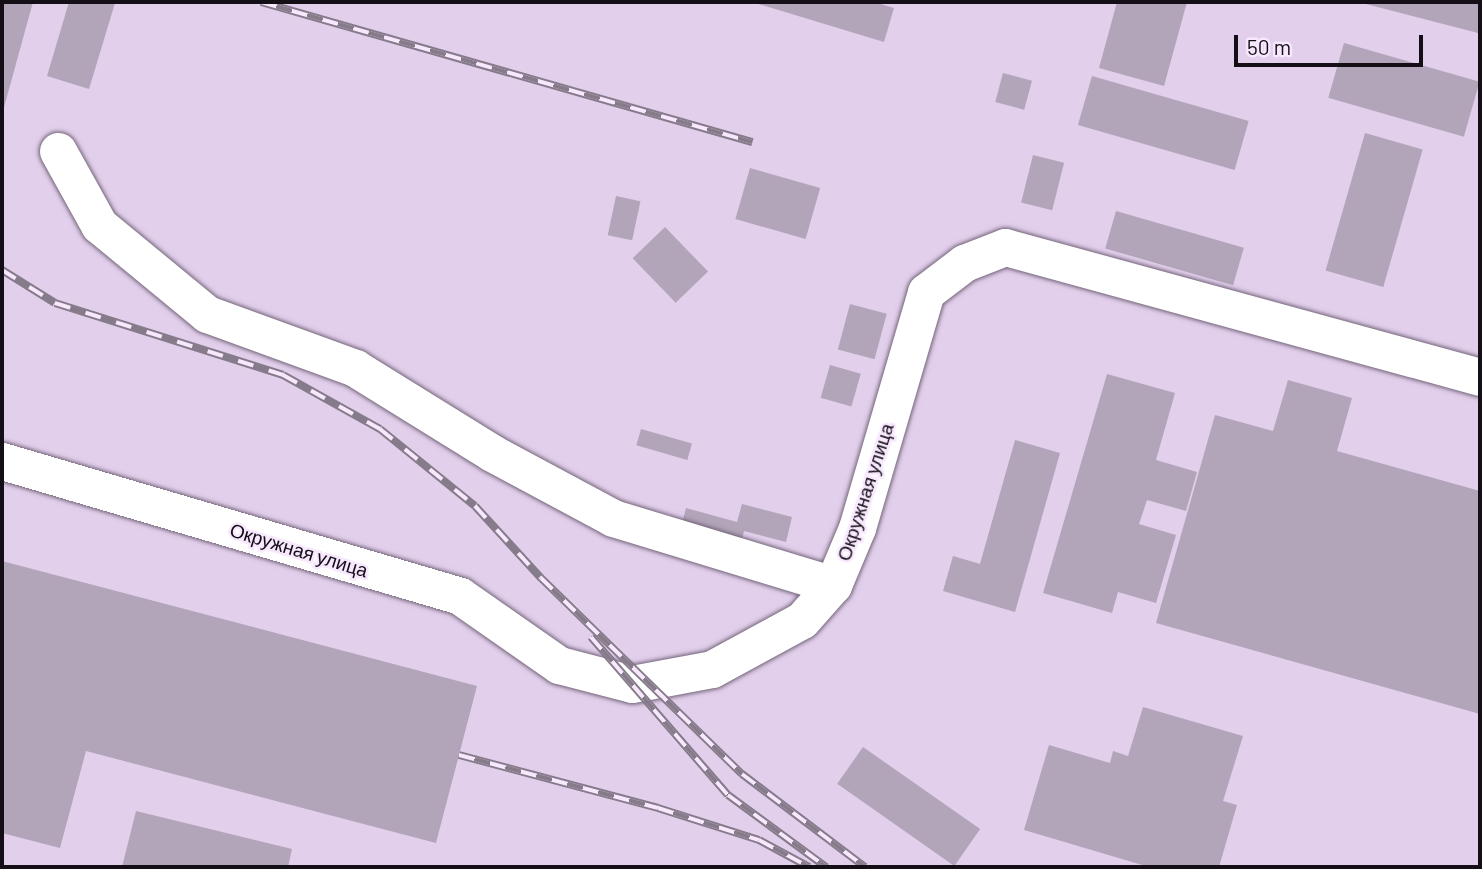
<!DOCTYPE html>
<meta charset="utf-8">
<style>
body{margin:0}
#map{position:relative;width:1482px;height:869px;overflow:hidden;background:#eadbf1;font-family:Barlow,sans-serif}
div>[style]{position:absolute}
.built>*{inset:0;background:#e2cfec;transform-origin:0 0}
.building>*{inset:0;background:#b2a4b9;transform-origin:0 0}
.roads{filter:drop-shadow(0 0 2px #736579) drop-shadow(0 0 2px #736579)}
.minor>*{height:37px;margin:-18.5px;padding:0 18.5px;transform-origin:18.5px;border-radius:18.5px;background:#fff}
.rail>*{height:8px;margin-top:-4px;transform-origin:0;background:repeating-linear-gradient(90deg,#f7e8fe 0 16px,#867b8a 0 32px);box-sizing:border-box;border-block:2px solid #867b8a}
span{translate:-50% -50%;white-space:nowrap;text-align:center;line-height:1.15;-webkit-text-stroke:5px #f7e8fe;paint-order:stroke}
.street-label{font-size:19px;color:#140f16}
.frame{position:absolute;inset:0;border:4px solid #140f16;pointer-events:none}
.scale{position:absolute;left:1234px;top:35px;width:189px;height:32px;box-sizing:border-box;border:4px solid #140f16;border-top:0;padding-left:9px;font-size:21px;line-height:24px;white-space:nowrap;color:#140f16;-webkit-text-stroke:5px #f7e8fe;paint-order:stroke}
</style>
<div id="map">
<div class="built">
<i style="left:2px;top:2px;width:1478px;height:865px"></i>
</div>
<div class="building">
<i style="clip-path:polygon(2px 2px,33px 2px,3px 111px,2px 111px)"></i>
<i style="clip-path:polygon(69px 2px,115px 3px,89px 89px,47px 76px)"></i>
<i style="clip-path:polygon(752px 2px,874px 2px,894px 8px,884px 42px)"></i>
<i style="clip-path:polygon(1117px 2px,1187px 2px,1164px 86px,1099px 68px)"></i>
<i style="clip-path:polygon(1480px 2px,1478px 33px,1362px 3px,1362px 2px)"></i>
<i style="left:1344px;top:43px;width:141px;height:57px;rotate:16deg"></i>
<i style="left:1003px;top:73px;width:30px;height:30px;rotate:15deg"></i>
<i style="left:1092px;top:76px;width:163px;height:51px;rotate:16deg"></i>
<i style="left:1365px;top:133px;width:60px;height:143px;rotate:16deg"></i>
<i style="left:1033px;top:155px;width:32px;height:49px;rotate:14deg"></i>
<i style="left:750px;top:168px;width:73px;height:53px;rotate:16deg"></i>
<i style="left:616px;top:196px;width:25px;height:40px;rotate:12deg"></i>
<i style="left:1116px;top:211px;width:133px;height:39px;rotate:16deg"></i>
<i style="left:665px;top:227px;width:62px;height:45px;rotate:46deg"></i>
<i style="left:850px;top:304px;width:38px;height:47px;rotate:15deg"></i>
<i style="left:830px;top:365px;width:32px;height:34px;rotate:16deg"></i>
<i style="clip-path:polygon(1107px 374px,1175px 393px,1156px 460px,1197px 472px,1186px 511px,1147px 500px,1139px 524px,1176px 535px,1156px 603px,1118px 592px,1112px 613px,1043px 593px)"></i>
<i style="clip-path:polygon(1288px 380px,1352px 398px,1337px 451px,1480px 491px,1480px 714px,1156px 623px,1215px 415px,1273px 431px)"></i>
<i style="left:641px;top:429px;width:53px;height:17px;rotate:16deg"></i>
<i style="clip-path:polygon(1015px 440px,1060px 453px,1015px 612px,943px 591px,953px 556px,980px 564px)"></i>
<i style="clip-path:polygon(742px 504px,792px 517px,786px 542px,744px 531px,740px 547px,680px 531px,686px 508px,737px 522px)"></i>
<i style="clip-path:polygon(2px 561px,477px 686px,436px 843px,86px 751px,60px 848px,2px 833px)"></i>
<i style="clip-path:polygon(1143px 707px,1243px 736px,1223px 801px,1237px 805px,1219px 867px,1149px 867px,1024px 830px,1049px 745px,1110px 763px,1113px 751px,1128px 756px)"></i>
<i style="left:863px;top:747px;width:143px;height:45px;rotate:35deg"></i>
<i style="clip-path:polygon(136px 811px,292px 849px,288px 867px,122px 867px)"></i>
</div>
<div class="roads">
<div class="minor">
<i style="left:58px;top:151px;width:85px;rotate:61deg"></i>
<i style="left:99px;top:225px;width:140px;rotate:39.5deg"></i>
<i style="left:207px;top:314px;width:158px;rotate:20deg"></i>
<i style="left:355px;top:368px;width:161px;rotate:31.8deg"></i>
<i style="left:492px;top:453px;width:137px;rotate:28.2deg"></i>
<i style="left:613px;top:518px;width:230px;rotate:16.9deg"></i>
<i style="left:2px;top:461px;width:477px;rotate:16.4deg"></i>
<i style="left:460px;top:596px;width:121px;rotate:34.9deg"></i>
<i style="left:559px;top:665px;width:75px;rotate:14.6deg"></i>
<i style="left:632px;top:684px;width:81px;rotate:-10.6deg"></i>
<i style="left:712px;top:669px;width:102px;rotate:-28.6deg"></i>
<i style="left:802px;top:620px;width:47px;rotate:-48.5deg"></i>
<i style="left:833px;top:585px;width:62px;rotate:-67.2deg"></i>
<i style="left:857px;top:528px;width:246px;rotate:-73.7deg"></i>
<i style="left:926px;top:292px;width:48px;rotate:-37.3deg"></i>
<i style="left:964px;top:263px;width:44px;rotate:-21.3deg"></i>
<i style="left:1005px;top:247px;width:492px;rotate:15.3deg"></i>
</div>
</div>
<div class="rail">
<i style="left:261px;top:2px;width:511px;rotate:15.91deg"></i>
<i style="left:2px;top:270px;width:62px;rotate:31.9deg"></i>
<i style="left:55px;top:303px;width:239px;rotate:17.5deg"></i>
<i style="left:283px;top:375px;width:111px;rotate:29.1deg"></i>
<i style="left:380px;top:429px;width:122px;rotate:39deg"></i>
<i style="left:475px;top:506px;width:98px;rotate:47.5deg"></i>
<i style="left:541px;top:578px;width:281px;rotate:44.3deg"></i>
<i style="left:742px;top:774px;width:154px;rotate:37.1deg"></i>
<i style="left:591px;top:637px;width:209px;rotate:49.1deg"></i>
<i style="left:728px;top:795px;width:122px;rotate:36.3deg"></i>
<i style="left:459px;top:755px;width:206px;rotate:14.9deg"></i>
<i style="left:658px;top:808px;width:106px;rotate:17.6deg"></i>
<i style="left:759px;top:840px;width:57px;rotate:28.4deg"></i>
</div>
<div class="street-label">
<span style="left:865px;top:492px;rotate:-72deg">Окружная улица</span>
<span style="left:299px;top:550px;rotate:17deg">Окружная улица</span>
</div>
<div class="frame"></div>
<div class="scale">50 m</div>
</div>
